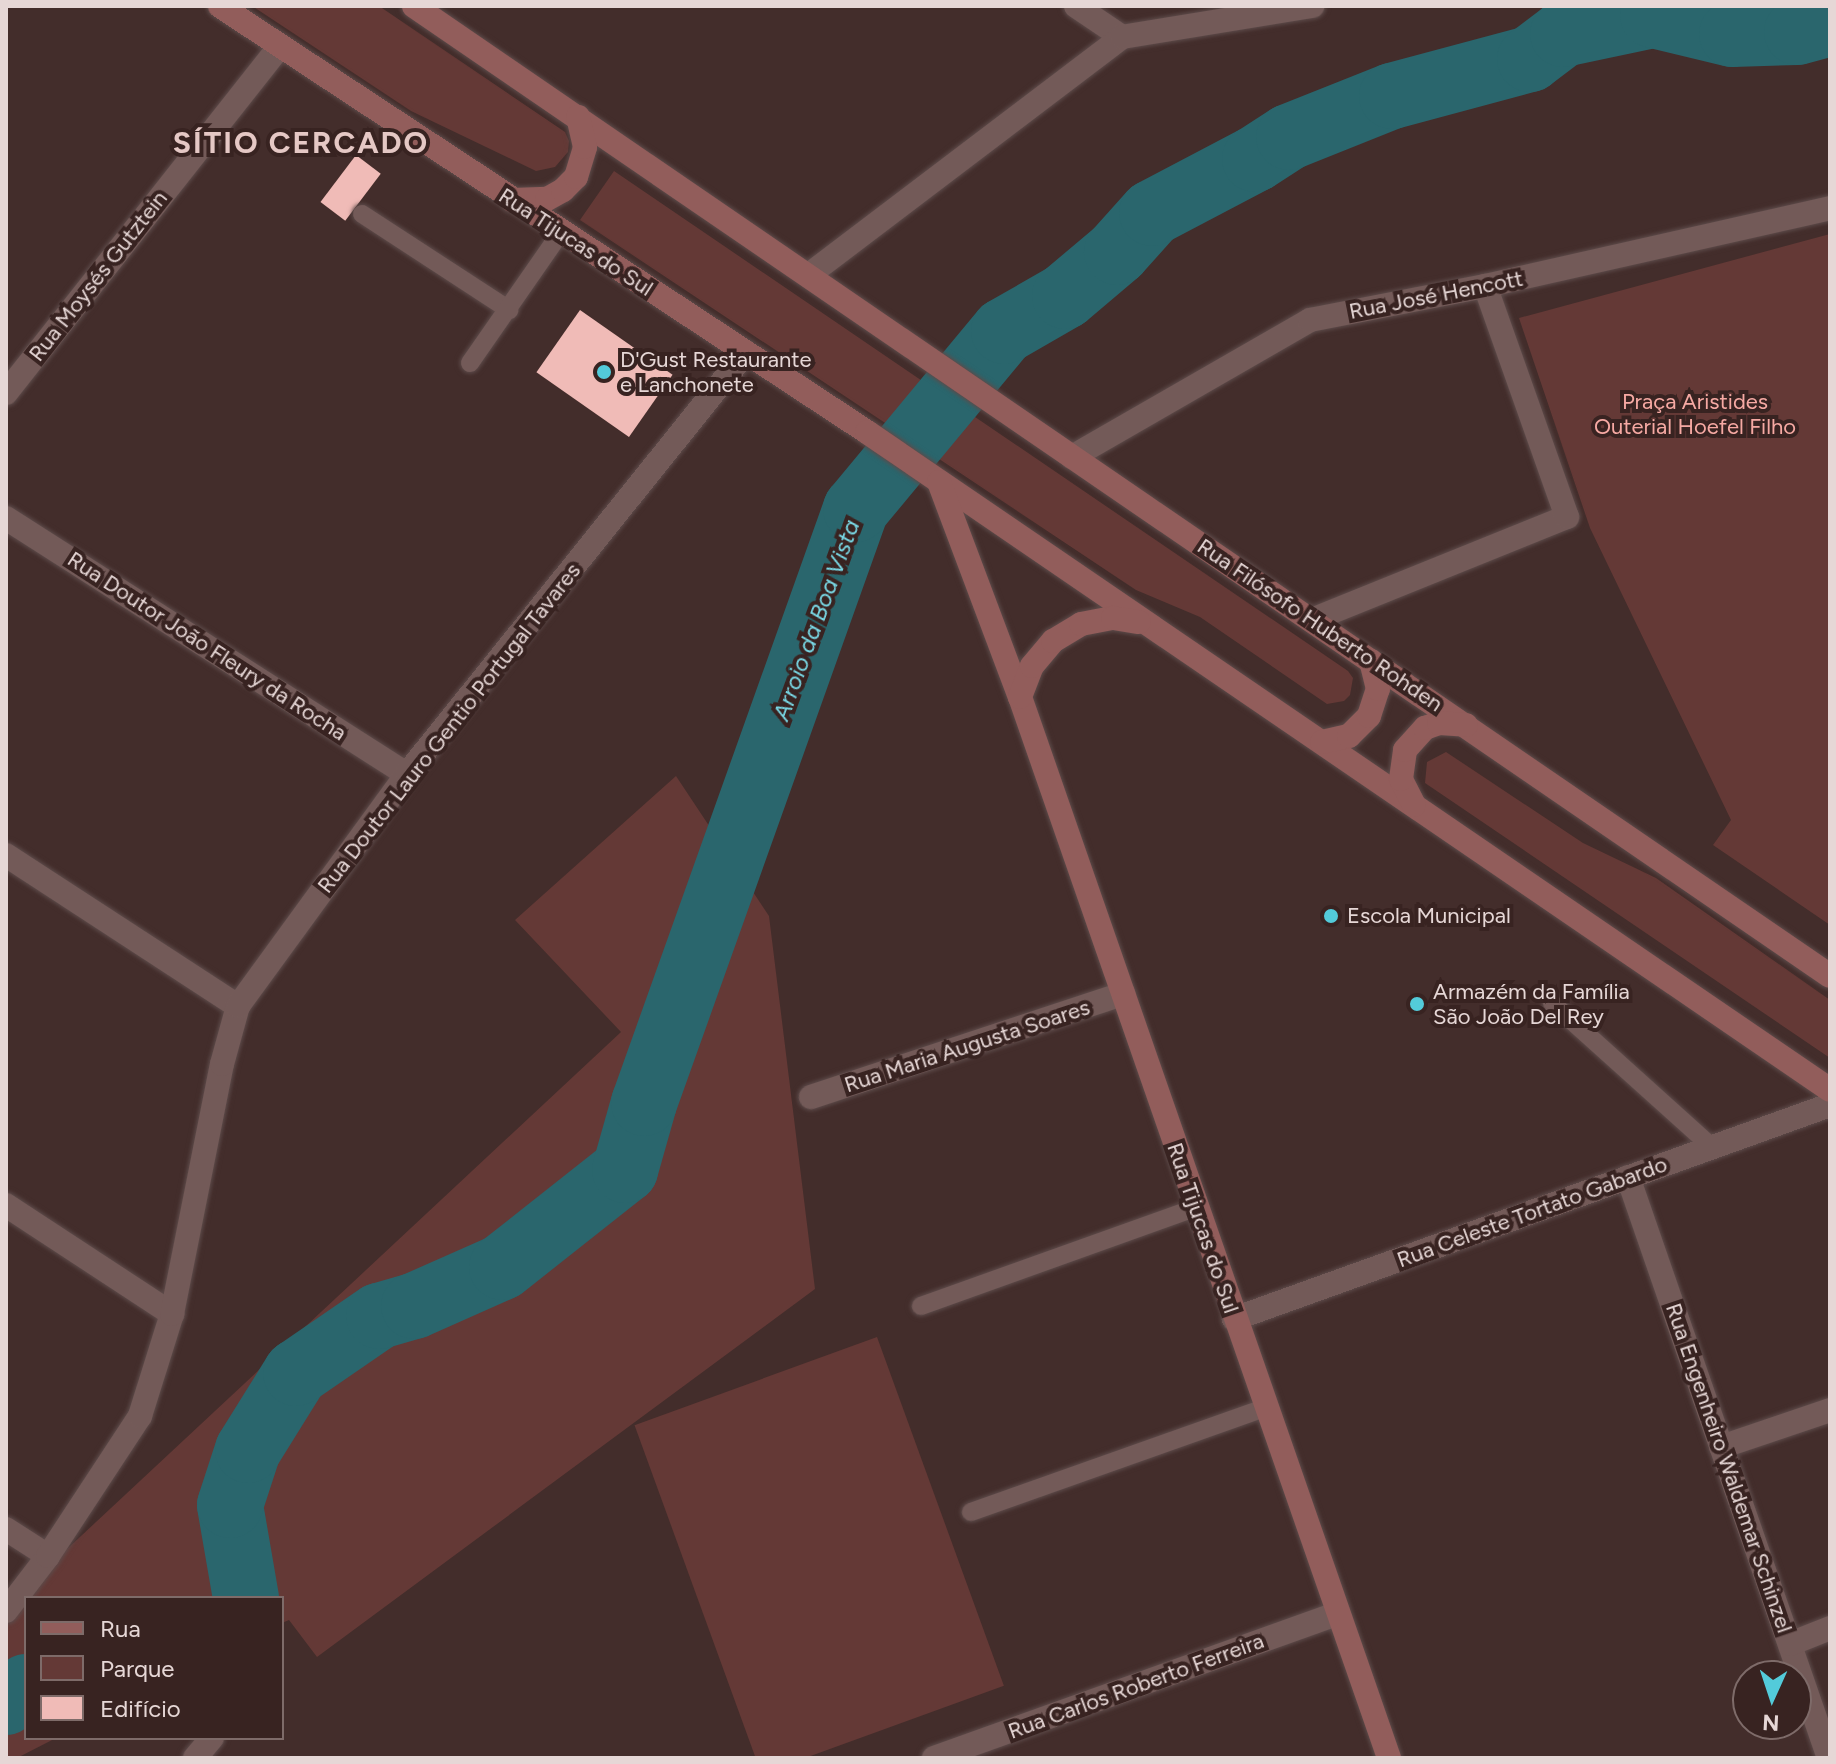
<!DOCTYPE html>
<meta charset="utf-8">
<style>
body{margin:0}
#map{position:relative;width:1836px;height:1764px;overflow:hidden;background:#432d2b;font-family:Figtree,sans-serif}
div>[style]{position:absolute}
.green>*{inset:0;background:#643936;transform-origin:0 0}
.river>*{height:66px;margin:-33px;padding:0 33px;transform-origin:33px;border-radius:33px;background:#2a666d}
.building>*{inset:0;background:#f0bbb7;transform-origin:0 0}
.roads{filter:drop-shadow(0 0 2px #5d4b4a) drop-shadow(0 0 2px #5d4b4a)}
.lane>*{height:18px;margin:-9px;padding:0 9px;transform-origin:9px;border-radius:9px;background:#735a58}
.street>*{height:24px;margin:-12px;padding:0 12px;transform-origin:12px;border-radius:12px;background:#735a58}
.secondary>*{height:24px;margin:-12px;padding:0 12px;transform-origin:12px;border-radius:12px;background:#925d5b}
.dots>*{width:22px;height:22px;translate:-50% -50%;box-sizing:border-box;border:4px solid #382321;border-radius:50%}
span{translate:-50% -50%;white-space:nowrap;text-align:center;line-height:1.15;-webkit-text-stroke:8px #382321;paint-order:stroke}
.street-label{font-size:22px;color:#e6d7d6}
.poi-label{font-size:22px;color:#e6d7d6}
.left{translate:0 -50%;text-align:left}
.park-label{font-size:22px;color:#f6a9a3}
.water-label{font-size:24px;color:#79d8e5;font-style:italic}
.district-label{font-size:30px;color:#e5c8c5;font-weight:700;letter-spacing:2px}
.frame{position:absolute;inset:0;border:8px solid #e6d7d6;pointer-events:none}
.legend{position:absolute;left:24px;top:1596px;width:260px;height:144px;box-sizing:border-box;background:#382321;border:2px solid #7e6b69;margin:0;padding:10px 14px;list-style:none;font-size:24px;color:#e6d7d6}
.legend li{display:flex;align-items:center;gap:16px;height:40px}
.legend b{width:40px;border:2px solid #7e6b69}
.north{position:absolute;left:1732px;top:1660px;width:80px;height:80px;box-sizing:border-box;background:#382321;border:2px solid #7e6b69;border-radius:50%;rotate:183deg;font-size:22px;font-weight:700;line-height:32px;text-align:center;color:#e6d7d6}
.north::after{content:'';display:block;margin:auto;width:28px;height:36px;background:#53cbda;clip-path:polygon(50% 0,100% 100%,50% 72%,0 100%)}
</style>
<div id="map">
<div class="green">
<i style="clip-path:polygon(252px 6px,379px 6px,565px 132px,569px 141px,568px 152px,555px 167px,536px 171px,411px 111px)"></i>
<i style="clip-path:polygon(614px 171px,1348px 671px,1353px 678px,1350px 695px,1344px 701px,1327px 704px,1200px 617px,1136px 590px,580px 220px)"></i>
<i style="clip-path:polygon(1830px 234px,1830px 925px,1713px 845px,1731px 820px,1590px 528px,1519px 318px)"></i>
<i style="clip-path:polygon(1446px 752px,1583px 843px,1656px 878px,1830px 1000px,1830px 1058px,1425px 783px,1427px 762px)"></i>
<i style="clip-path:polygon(676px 776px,769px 916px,815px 1289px,317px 1657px,289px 1620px,282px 1623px,282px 1598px,26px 1598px,26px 1738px,56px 1738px,17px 1758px,6px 1758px,6px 1606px,621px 1032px,515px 920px)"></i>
<i style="left:877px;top:1337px;width:371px;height:258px;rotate:70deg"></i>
</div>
<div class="river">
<i style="left:246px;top:1598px;width:94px;rotate:-99.8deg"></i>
<i style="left:230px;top:1505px;width:58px;rotate:-71.9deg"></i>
<i style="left:248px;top:1450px;width:91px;rotate:-58.1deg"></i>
<i style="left:296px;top:1373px;width:101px;rotate:-34.5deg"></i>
<i style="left:379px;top:1316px;width:36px;rotate:-16deg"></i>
<i style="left:414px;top:1306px;width:96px;rotate:-23.9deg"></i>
<i style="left:502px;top:1267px;width:157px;rotate:-38.3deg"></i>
<i style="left:625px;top:1170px;width:70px;rotate:-74.2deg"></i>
<i style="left:644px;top:1103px;width:631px;rotate:-70.36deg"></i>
<i style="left:856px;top:509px;width:231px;rotate:-50.3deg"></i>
<i style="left:1004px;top:331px;width:70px;rotate:-29.8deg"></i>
<i style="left:1065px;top:296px;width:68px;rotate:-40.2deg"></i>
<i style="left:1117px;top:252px;width:52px;rotate:-48.1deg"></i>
<i style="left:1152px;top:213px;width:116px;rotate:-27.7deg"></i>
<i style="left:1255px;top:159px;width:40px;rotate:-32.9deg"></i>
<i style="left:1289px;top:137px;width:111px;rotate:-21.7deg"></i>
<i style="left:1392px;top:96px;width:143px;rotate:-15deg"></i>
<i style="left:1530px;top:59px;width:41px;rotate:-37.1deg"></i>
<i style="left:1563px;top:34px;width:92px;rotate:-11.9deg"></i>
<i style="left:1653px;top:15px;width:81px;rotate:13.5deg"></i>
<i style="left:1732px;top:34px;width:65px;rotate:-1.8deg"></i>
<i style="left:1797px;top:32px;width:34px;rotate:-15deg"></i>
<i style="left:6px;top:1702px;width:25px;rotate:-37deg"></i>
</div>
<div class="building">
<i style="left:356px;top:155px;width:31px;height:59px;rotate:37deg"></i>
<i style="left:580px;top:310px;width:113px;height:76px;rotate:35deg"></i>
</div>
<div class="roads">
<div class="lane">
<i style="left:362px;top:214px;width:176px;rotate:33.1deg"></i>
<i style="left:470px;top:363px;width:160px;rotate:-55.2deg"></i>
<i style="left:1552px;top:1003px;width:215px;rotate:42deg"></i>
<i style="left:921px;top:1306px;width:291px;rotate:-19.7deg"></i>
<i style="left:971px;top:1512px;width:312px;rotate:-19.5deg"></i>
</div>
<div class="street">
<i style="left:1076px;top:6px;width:55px;rotate:34deg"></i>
<i style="left:810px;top:274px;width:392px;rotate:-37.2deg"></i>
<i style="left:1122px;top:37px;width:193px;rotate:-9.3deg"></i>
<i style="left:6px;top:393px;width:441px;rotate:-51.7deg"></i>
<i style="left:1072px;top:457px;width:275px;rotate:-29.9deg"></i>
<i style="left:1310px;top:320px;width:178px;rotate:-11deg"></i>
<i style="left:1485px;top:286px;width:354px;rotate:-12.7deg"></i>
<i style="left:6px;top:518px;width:476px;rotate:32.6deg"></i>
<i style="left:1312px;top:620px;width:275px;rotate:-22deg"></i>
<i style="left:1567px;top:517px;width:245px;rotate:-109.5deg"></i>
<i style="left:6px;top:855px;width:277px;rotate:33.1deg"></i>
<i style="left:811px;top:1097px;width:329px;rotate:-18.3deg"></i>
<i style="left:1628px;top:1177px;width:615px;rotate:70.92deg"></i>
<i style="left:6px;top:1205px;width:199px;rotate:33.3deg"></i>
<i style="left:1234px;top:1319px;width:633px;rotate:-19.75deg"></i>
<i style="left:1721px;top:1447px;width:115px;rotate:-18.7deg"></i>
<i style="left:6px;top:1529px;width:50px;rotate:32.7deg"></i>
<i style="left:6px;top:1611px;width:69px;rotate:-52.6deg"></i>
<i style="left:48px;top:1556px;width:168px;rotate:-56.7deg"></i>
<i style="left:140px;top:1416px;width:107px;rotate:-72.6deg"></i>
<i style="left:172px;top:1314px;width:255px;rotate:-78.7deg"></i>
<i style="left:222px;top:1064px;width:60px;rotate:-74.6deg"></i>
<i style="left:238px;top:1006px;width:287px;rotate:-53.9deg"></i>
<i style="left:407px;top:774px;width:541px;rotate:-51.22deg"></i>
<i style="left:1790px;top:1644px;width:43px;rotate:-21.8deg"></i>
<i style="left:195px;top:1758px;width:26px;rotate:-50deg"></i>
<i style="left:934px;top:1758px;width:429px;rotate:-19.7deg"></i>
</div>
<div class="secondary">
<i style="left:220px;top:6px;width:775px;rotate:33.36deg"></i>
<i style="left:867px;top:432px;width:1166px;rotate:34.34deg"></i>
<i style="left:414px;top:6px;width:1716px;rotate:34.41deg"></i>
<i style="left:512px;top:200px;width:35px;rotate:-2deg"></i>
<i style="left:547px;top:199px;width:18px;rotate:-29deg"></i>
<i style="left:563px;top:190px;width:18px;rotate:-45deg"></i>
<i style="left:576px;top:177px;width:31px;rotate:-73deg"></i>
<i style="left:585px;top:147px;width:31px;rotate:-103deg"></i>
<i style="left:939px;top:482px;width:230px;rotate:69.4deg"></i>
<i style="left:1020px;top:697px;width:1123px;rotate:70.82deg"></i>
<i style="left:1020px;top:697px;width:33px;rotate:-69deg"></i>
<i style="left:1032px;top:666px;width:33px;rotate:-50deg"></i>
<i style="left:1053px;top:641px;width:33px;rotate:-31deg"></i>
<i style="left:1081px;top:624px;width:33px;rotate:-11deg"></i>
<i style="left:1113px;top:618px;width:26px;rotate:9deg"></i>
<i style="left:1322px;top:742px;width:28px;rotate:-13deg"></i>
<i style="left:1349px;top:736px;width:28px;rotate:-45deg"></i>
<i style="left:1369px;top:716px;width:28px;rotate:-72deg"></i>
<i style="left:1378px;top:689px;width:29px;rotate:-104deg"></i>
<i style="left:1414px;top:805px;width:29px;rotate:-117deg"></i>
<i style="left:1401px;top:779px;width:29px;rotate:-82deg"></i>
<i style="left:1405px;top:750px;width:30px;rotate:-48deg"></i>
<i style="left:1425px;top:728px;width:15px;rotate:-20deg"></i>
<i style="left:1439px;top:723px;width:27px;rotate:4deg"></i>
</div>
</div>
<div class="dots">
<i style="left:604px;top:372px;background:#53cbda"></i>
<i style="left:1331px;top:916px;background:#53cbda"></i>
<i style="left:1417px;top:1004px;background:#53cbda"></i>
</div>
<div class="street-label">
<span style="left:576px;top:242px;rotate:33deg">Rua Tijucas do Sul</span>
<span style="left:98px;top:276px;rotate:-52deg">Rua Moysés Gutztein</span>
<span style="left:1436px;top:295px;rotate:-11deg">Rua José Hencott</span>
<span style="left:1320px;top:625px;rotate:34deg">Rua Filósofo Huberto Rohden</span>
<span style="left:207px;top:646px;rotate:33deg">Rua Doutor João Fleury da Rocha</span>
<span style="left:449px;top:728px;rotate:-52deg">Rua Doutor Lauro Gentio Portugal Tavares</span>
<span style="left:967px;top:1046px;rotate:-18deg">Rua Maria Augusta Soares</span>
<span style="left:1532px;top:1212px;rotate:-20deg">Rua Celeste Tortato Gabardo</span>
<span style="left:1203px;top:1228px;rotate:71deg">Rua Tijucas do Sul</span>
<span style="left:1729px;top:1468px;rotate:71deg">Rua Engenheiro Waldemar Schinzel</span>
<span style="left:1136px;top:1686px;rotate:-20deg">Rua Carlos Roberto Ferreira</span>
</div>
<div class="poi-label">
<span class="left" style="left:620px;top:372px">D'Gust Restaurante<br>e Lanchonete</span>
<span class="left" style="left:1347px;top:916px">Escola Municipal</span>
<span class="left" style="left:1433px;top:1004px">Armazém da Família<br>São João Del Rey</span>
</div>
<div class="park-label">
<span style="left:1695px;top:414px">Praça Aristides<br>Outerial Hoefel Filho</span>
</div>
<div class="water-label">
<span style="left:816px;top:620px;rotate:-70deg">Arroio da Boa Vista</span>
</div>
<div class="district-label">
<span style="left:301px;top:143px">SÍTIO CERCADO</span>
</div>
<div class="frame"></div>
<ul class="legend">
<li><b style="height:10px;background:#925d5b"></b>Rua</li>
<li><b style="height:22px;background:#643936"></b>Parque</li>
<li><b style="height:22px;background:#f0bbb7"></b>Edifício</li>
</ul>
<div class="north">N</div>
</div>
